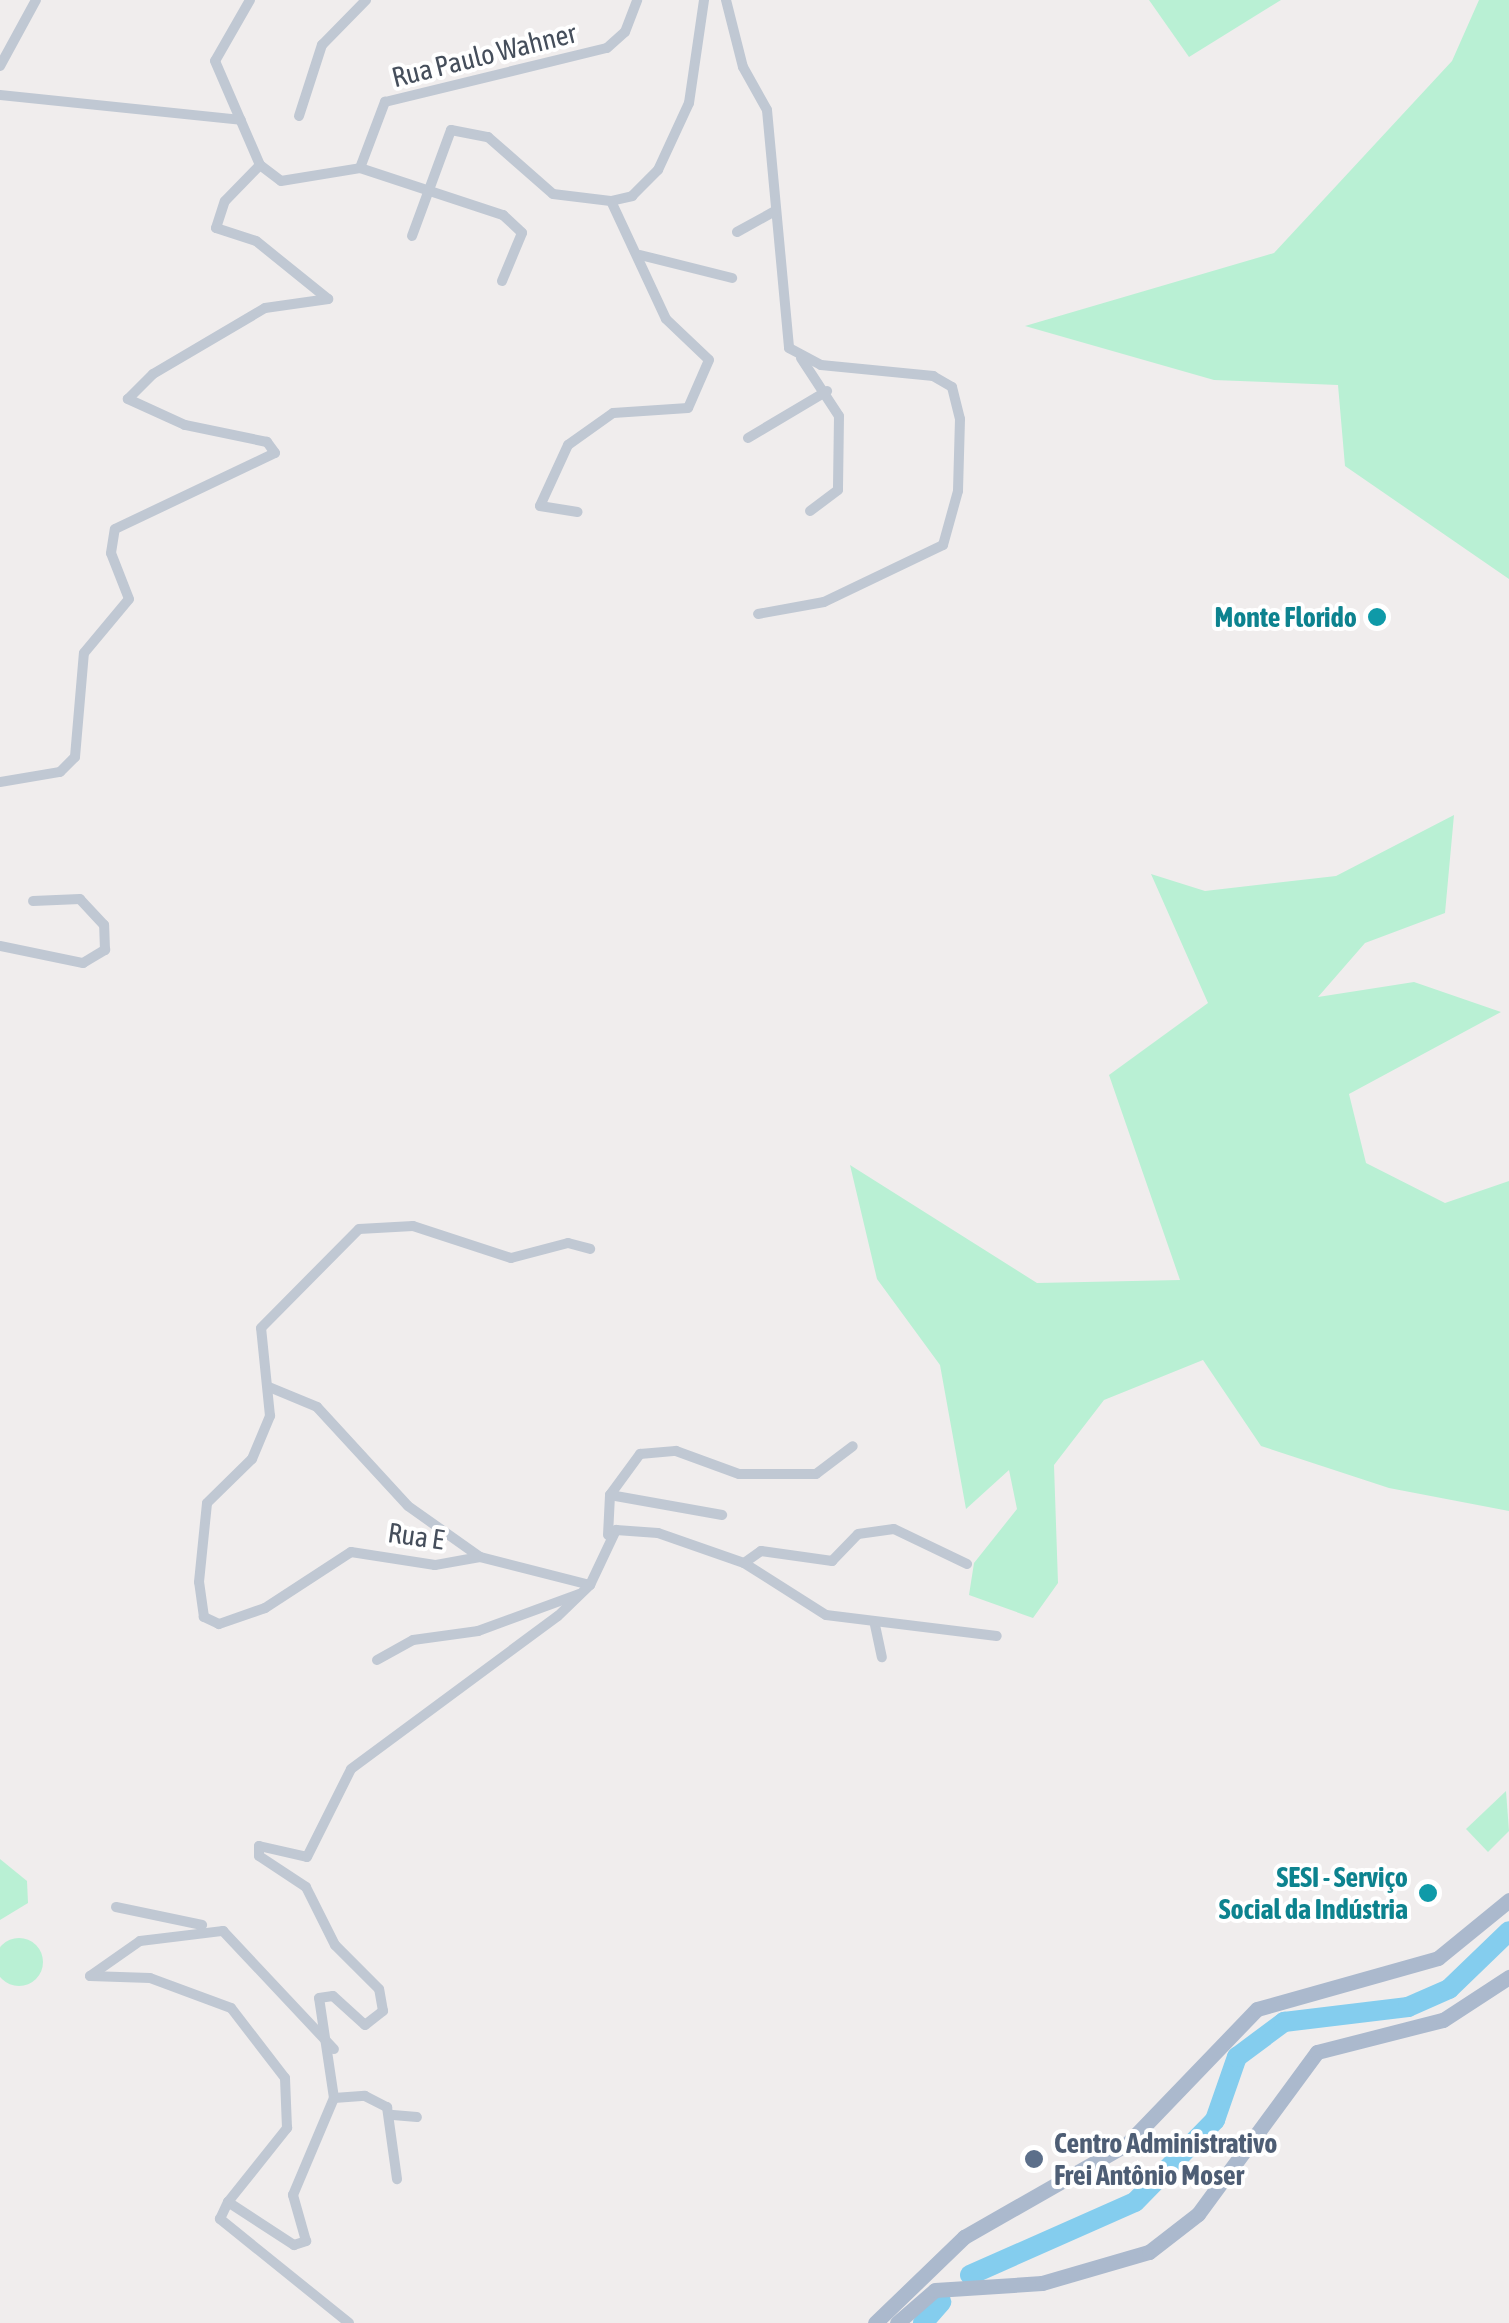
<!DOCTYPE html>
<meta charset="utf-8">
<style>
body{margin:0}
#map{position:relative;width:1509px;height:2323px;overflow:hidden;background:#f0eded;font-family:"Asap Condensed",sans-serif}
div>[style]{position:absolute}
.green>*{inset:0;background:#b9f0d4}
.round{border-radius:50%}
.river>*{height:20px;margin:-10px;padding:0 10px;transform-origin:10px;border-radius:10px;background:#84cdee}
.street>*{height:10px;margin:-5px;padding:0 5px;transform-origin:5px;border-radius:5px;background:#c0c8d3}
.primary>*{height:15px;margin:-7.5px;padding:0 7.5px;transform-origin:7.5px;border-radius:7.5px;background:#abb9cd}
.dots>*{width:28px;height:28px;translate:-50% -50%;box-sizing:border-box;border:5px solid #fff;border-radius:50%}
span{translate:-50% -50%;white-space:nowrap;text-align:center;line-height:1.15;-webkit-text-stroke:8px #fff;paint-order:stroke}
.street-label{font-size:28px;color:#454e5b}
.culture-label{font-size:28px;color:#0d838f;font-weight:700}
.right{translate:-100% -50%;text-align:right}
.service-label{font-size:28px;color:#4e5e75;font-weight:700}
.left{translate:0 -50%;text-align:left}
</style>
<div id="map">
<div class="green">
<i style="clip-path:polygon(1149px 0,1281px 0,1189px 57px)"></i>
<i style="clip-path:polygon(1479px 0,1509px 0,1509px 579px,1345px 466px,1338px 385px,1214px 380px,1025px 326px,1274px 253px,1452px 61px)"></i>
<i style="clip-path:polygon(1454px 815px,1445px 913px,1365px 943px,1318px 997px,1414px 982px,1501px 1012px,1349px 1094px,1366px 1163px,1445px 1203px,1509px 1181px,1509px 1511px,1389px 1488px,1261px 1446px,1203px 1360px,1104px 1400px,1054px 1465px,1058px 1583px,1033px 1618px,969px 1595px,974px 1563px,1017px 1509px,1009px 1470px,966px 1509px,940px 1365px,877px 1279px,850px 1165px,1037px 1283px,1180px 1280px,1109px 1075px,1208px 1003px,1151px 874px,1205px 891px,1336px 876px)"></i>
<i style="clip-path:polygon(1506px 1791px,1509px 1831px,1488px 1852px,1466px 1829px)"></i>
<i style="clip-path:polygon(0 1859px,27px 1881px,28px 1903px,0 1920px)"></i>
<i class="round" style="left:-5px;top:1938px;width:48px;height:48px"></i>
</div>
<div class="river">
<i style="left:970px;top:2275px;width:180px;rotate:-23.9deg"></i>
<i style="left:1135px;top:2202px;width:115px;rotate:-45.7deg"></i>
<i style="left:1215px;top:2120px;width:67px;rotate:-70.8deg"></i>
<i style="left:1237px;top:2057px;width:59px;rotate:-36.7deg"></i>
<i style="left:1284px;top:2022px;width:125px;rotate:-6.9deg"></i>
<i style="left:1408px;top:2007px;width:45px;rotate:-23.7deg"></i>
<i style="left:1449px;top:1989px;width:83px;rotate:-44deg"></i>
<i style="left:923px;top:2323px;width:28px;rotate:-49deg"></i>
</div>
<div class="street">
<i style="left:250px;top:0;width:70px;rotate:119.8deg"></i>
<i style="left:215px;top:61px;width:113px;rotate:66.6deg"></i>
<i style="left:260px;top:165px;width:26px;rotate:37deg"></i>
<i style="left:281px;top:181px;width:80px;rotate:-9.3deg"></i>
<i style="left:360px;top:168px;width:151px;rotate:18.2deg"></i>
<i style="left:503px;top:215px;width:26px;rotate:43deg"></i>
<i style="left:522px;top:233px;width:52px;rotate:112.6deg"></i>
<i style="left:726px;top:0;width:69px;rotate:75.8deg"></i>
<i style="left:743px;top:67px;width:49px;rotate:60.8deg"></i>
<i style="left:767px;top:110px;width:239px;rotate:84.7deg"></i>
<i style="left:789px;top:348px;width:36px;rotate:28deg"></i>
<i style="left:821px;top:365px;width:113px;rotate:5.6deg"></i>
<i style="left:933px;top:376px;width:22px;rotate:30deg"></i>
<i style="left:952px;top:387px;width:33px;rotate:76deg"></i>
<i style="left:960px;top:419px;width:72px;rotate:91.6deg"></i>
<i style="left:958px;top:491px;width:56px;rotate:105.5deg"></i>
<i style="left:943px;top:545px;width:132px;rotate:154.4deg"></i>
<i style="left:824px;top:602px;width:67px;rotate:169.7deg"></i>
<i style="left:0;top:66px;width:75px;rotate:-61.4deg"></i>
<i style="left:0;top:95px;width:242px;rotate:5.9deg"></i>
<i style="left:299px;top:116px;width:75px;rotate:-72.1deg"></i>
<i style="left:322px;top:45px;width:63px;rotate:-45.6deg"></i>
<i style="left:360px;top:168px;width:71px;rotate:-69.3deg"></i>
<i style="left:385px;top:102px;width:228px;rotate:-13.7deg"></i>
<i style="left:607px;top:48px;width:24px;rotate:-42deg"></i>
<i style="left:625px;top:32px;width:34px;rotate:-69deg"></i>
<i style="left:611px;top:201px;width:22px;rotate:-13deg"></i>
<i style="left:632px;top:196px;width:37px;rotate:-45deg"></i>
<i style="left:658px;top:170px;width:74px;rotate:-65.2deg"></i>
<i style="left:689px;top:103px;width:104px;rotate:-81.7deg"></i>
<i style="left:737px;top:232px;width:43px;rotate:-28.9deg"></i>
<i style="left:412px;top:236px;width:113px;rotate:-69.8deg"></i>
<i style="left:451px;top:130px;width:38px;rotate:11deg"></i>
<i style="left:488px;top:137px;width:86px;rotate:41.2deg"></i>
<i style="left:553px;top:194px;width:58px;rotate:6.9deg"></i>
<i style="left:611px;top:201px;width:130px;rotate:65deg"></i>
<i style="left:666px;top:319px;width:59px;rotate:43.6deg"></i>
<i style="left:709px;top:360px;width:52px;rotate:113.6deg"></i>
<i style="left:688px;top:408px;width:75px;rotate:176.2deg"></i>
<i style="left:613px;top:413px;width:55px;rotate:144.6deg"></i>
<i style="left:568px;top:445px;width:67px;rotate:114.7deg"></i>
<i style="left:540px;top:506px;width:38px;rotate:9deg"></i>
<i style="left:640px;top:255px;width:95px;rotate:14deg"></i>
<i style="left:801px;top:358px;width:69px;rotate:56.8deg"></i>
<i style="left:839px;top:416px;width:74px;rotate:90.8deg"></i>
<i style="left:838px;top:490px;width:35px;rotate:143deg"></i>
<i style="left:748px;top:438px;width:92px;rotate:-30.7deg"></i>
<i style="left:0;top:782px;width:61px;rotate:-9.5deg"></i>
<i style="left:60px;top:772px;width:21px;rotate:-45deg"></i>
<i style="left:75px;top:757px;width:104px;rotate:-85.1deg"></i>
<i style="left:84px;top:653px;width:70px;rotate:-50.2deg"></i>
<i style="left:129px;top:599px;width:49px;rotate:-111.4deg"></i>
<i style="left:111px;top:553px;width:24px;rotate:-81deg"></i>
<i style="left:115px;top:529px;width:177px;rotate:-25.4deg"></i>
<i style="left:275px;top:453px;width:14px;rotate:-126deg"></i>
<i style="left:267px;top:442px;width:84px;rotate:-168.3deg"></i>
<i style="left:185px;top:425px;width:63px;rotate:-155.5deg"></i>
<i style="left:128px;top:399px;width:35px;rotate:-45deg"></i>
<i style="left:153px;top:374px;width:130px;rotate:-30.5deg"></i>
<i style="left:265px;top:308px;width:64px;rotate:-8.1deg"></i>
<i style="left:328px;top:299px;width:92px;rotate:-141.1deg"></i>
<i style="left:256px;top:241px;width:42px;rotate:-162deg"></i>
<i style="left:216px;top:228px;width:28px;rotate:-72deg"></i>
<i style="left:225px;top:201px;width:50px;rotate:-45.8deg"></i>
<i style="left:0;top:946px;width:85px;rotate:11.6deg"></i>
<i style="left:83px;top:963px;width:26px;rotate:-31deg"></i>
<i style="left:105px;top:950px;width:25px;rotate:-92deg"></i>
<i style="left:104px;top:925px;width:35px;rotate:-133deg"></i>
<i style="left:80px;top:899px;width:47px;rotate:177.6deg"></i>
<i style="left:269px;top:1387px;width:52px;rotate:22.6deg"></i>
<i style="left:317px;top:1407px;width:134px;rotate:47.4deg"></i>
<i style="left:408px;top:1506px;width:88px;rotate:35.3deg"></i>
<i style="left:610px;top:1495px;width:51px;rotate:-53.8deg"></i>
<i style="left:640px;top:1454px;width:36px;rotate:-5deg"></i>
<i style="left:676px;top:1451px;width:67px;rotate:20.1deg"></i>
<i style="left:739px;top:1474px;width:77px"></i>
<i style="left:816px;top:1474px;width:46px;rotate:-37.1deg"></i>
<i style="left:608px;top:1535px;width:40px;rotate:-87.1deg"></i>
<i style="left:610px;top:1495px;width:114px;rotate:10.1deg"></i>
<i style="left:744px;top:1563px;width:21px;rotate:-35deg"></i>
<i style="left:761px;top:1551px;width:72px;rotate:8deg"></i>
<i style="left:832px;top:1561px;width:37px;rotate:-46deg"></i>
<i style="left:858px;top:1534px;width:36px;rotate:-8deg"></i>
<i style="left:894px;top:1529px;width:81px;rotate:25.6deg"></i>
<i style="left:590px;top:1585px;width:114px;rotate:-165.7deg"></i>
<i style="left:480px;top:1557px;width:46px;rotate:169.9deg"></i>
<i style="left:435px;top:1565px;width:85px;rotate:-171.2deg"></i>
<i style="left:351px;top:1552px;width:103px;rotate:146.9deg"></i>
<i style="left:265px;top:1608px;width:49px;rotate:160.8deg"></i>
<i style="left:219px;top:1624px;width:17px;rotate:-155deg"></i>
<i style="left:204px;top:1617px;width:35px;rotate:-98deg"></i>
<i style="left:199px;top:1582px;width:79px;rotate:-84.2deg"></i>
<i style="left:207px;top:1503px;width:63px;rotate:-44.4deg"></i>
<i style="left:252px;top:1459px;width:47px;rotate:-67.3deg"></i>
<i style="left:270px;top:1416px;width:88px;rotate:-95.8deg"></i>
<i style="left:261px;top:1328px;width:139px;rotate:-45.3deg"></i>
<i style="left:359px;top:1229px;width:54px;rotate:-3.2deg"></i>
<i style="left:413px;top:1226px;width:103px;rotate:18.1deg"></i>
<i style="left:511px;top:1258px;width:59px;rotate:-14.7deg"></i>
<i style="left:568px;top:1243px;width:23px;rotate:15deg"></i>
<i style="left:875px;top:1625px;width:33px;rotate:78deg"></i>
<i style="left:377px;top:1660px;width:41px;rotate:-29.1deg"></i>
<i style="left:413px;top:1640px;width:66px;rotate:-7.9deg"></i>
<i style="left:478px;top:1631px;width:108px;rotate:-20.1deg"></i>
<i style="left:116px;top:1907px;width:88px;rotate:11.8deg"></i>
<i style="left:334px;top:2098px;width:31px;rotate:-4deg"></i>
<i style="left:365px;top:2096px;width:25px;rotate:27deg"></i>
<i style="left:387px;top:2107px;width:73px;rotate:82.1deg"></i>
<i style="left:393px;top:2115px;width:24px;rotate:5deg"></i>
<i style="left:228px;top:2202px;width:95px;rotate:-51.4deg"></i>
<i style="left:287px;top:2128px;width:50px;rotate:-92.3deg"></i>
<i style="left:285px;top:2078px;width:88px;rotate:-127.6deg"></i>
<i style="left:231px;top:2008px;width:86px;rotate:-159.7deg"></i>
<i style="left:150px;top:1978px;width:60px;rotate:-178.1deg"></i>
<i style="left:90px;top:1976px;width:61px;rotate:-35deg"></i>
<i style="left:140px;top:1941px;width:84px;rotate:-6.9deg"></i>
<i style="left:223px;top:1931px;width:162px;rotate:46.8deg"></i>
<i style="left:349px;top:2323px;width:166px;rotate:-141.1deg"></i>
<i style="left:220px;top:2219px;width:19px;rotate:-65deg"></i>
<i style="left:228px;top:2202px;width:79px;rotate:33.1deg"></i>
<i style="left:294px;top:2245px;width:13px;rotate:-18deg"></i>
<i style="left:306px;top:2241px;width:48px;rotate:-105.8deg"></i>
<i style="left:293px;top:2195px;width:105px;rotate:-67.1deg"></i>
<i style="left:334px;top:2098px;width:101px;rotate:-98.5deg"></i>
<i style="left:319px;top:1998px;width:14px;rotate:-8deg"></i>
<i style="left:333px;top:1996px;width:43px;rotate:42.2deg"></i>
<i style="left:365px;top:2025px;width:23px;rotate:-38deg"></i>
<i style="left:383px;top:2011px;width:22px;rotate:-100deg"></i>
<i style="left:379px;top:1989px;width:62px;rotate:-135deg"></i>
<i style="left:335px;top:1945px;width:65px;rotate:-116.6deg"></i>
<i style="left:306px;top:1887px;width:56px;rotate:-146.6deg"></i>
<i style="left:259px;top:1856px;width:10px;rotate:-90deg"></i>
<i style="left:259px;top:1846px;width:49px;rotate:12.9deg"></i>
<i style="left:307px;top:1857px;width:98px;rotate:-63.4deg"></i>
<i style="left:351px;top:1769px;width:257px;rotate:-36.5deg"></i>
<i style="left:558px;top:1616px;width:45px;rotate:-44.1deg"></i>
<i style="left:590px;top:1585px;width:61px;rotate:-64.7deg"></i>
<i style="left:616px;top:1530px;width:42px;rotate:4.1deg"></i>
<i style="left:658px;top:1533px;width:91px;rotate:19.2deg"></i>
<i style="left:744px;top:1563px;width:97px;rotate:32.4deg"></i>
<i style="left:826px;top:1615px;width:172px;rotate:7deg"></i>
</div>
<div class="primary">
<i style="left:875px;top:2323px;width:124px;rotate:-44deg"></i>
<i style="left:964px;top:2237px;width:188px;rotate:-29.7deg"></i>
<i style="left:1127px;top:2144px;width:187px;rotate:-46.1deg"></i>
<i style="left:1257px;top:2009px;width:188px;rotate:-15.7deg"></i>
<i style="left:1438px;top:1958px;width:92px;rotate:-39.2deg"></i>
<i style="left:897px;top:2323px;width:50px;rotate:-41deg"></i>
<i style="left:935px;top:2290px;width:107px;rotate:-3.7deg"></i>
<i style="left:1042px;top:2283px;width:111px;rotate:-16.2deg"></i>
<i style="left:1149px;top:2252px;width:62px;rotate:-37.8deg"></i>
<i style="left:1198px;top:2214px;width:201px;rotate:-53.7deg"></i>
<i style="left:1317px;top:2052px;width:130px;rotate:-14.3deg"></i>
<i style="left:1443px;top:2020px;width:79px;rotate:-33.1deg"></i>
</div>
<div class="dots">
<i style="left:1377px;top:617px;background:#0f9aa8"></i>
<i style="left:1428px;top:1893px;background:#0f9aa8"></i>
<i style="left:1034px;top:2159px;background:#5c6f8a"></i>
</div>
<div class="street-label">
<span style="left:484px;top:55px;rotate:-14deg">Rua Paulo Wahner</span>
<span style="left:416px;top:1536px;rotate:8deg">Rua E</span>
</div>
<div class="culture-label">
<span class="right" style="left:1357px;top:617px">Monte Florido</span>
<span class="right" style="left:1408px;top:1893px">SESI - Serviço<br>Social da Indústria</span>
</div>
<div class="service-label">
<span class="left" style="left:1054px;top:2159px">Centro Administrativo<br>Frei Antônio Moser</span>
</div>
</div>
